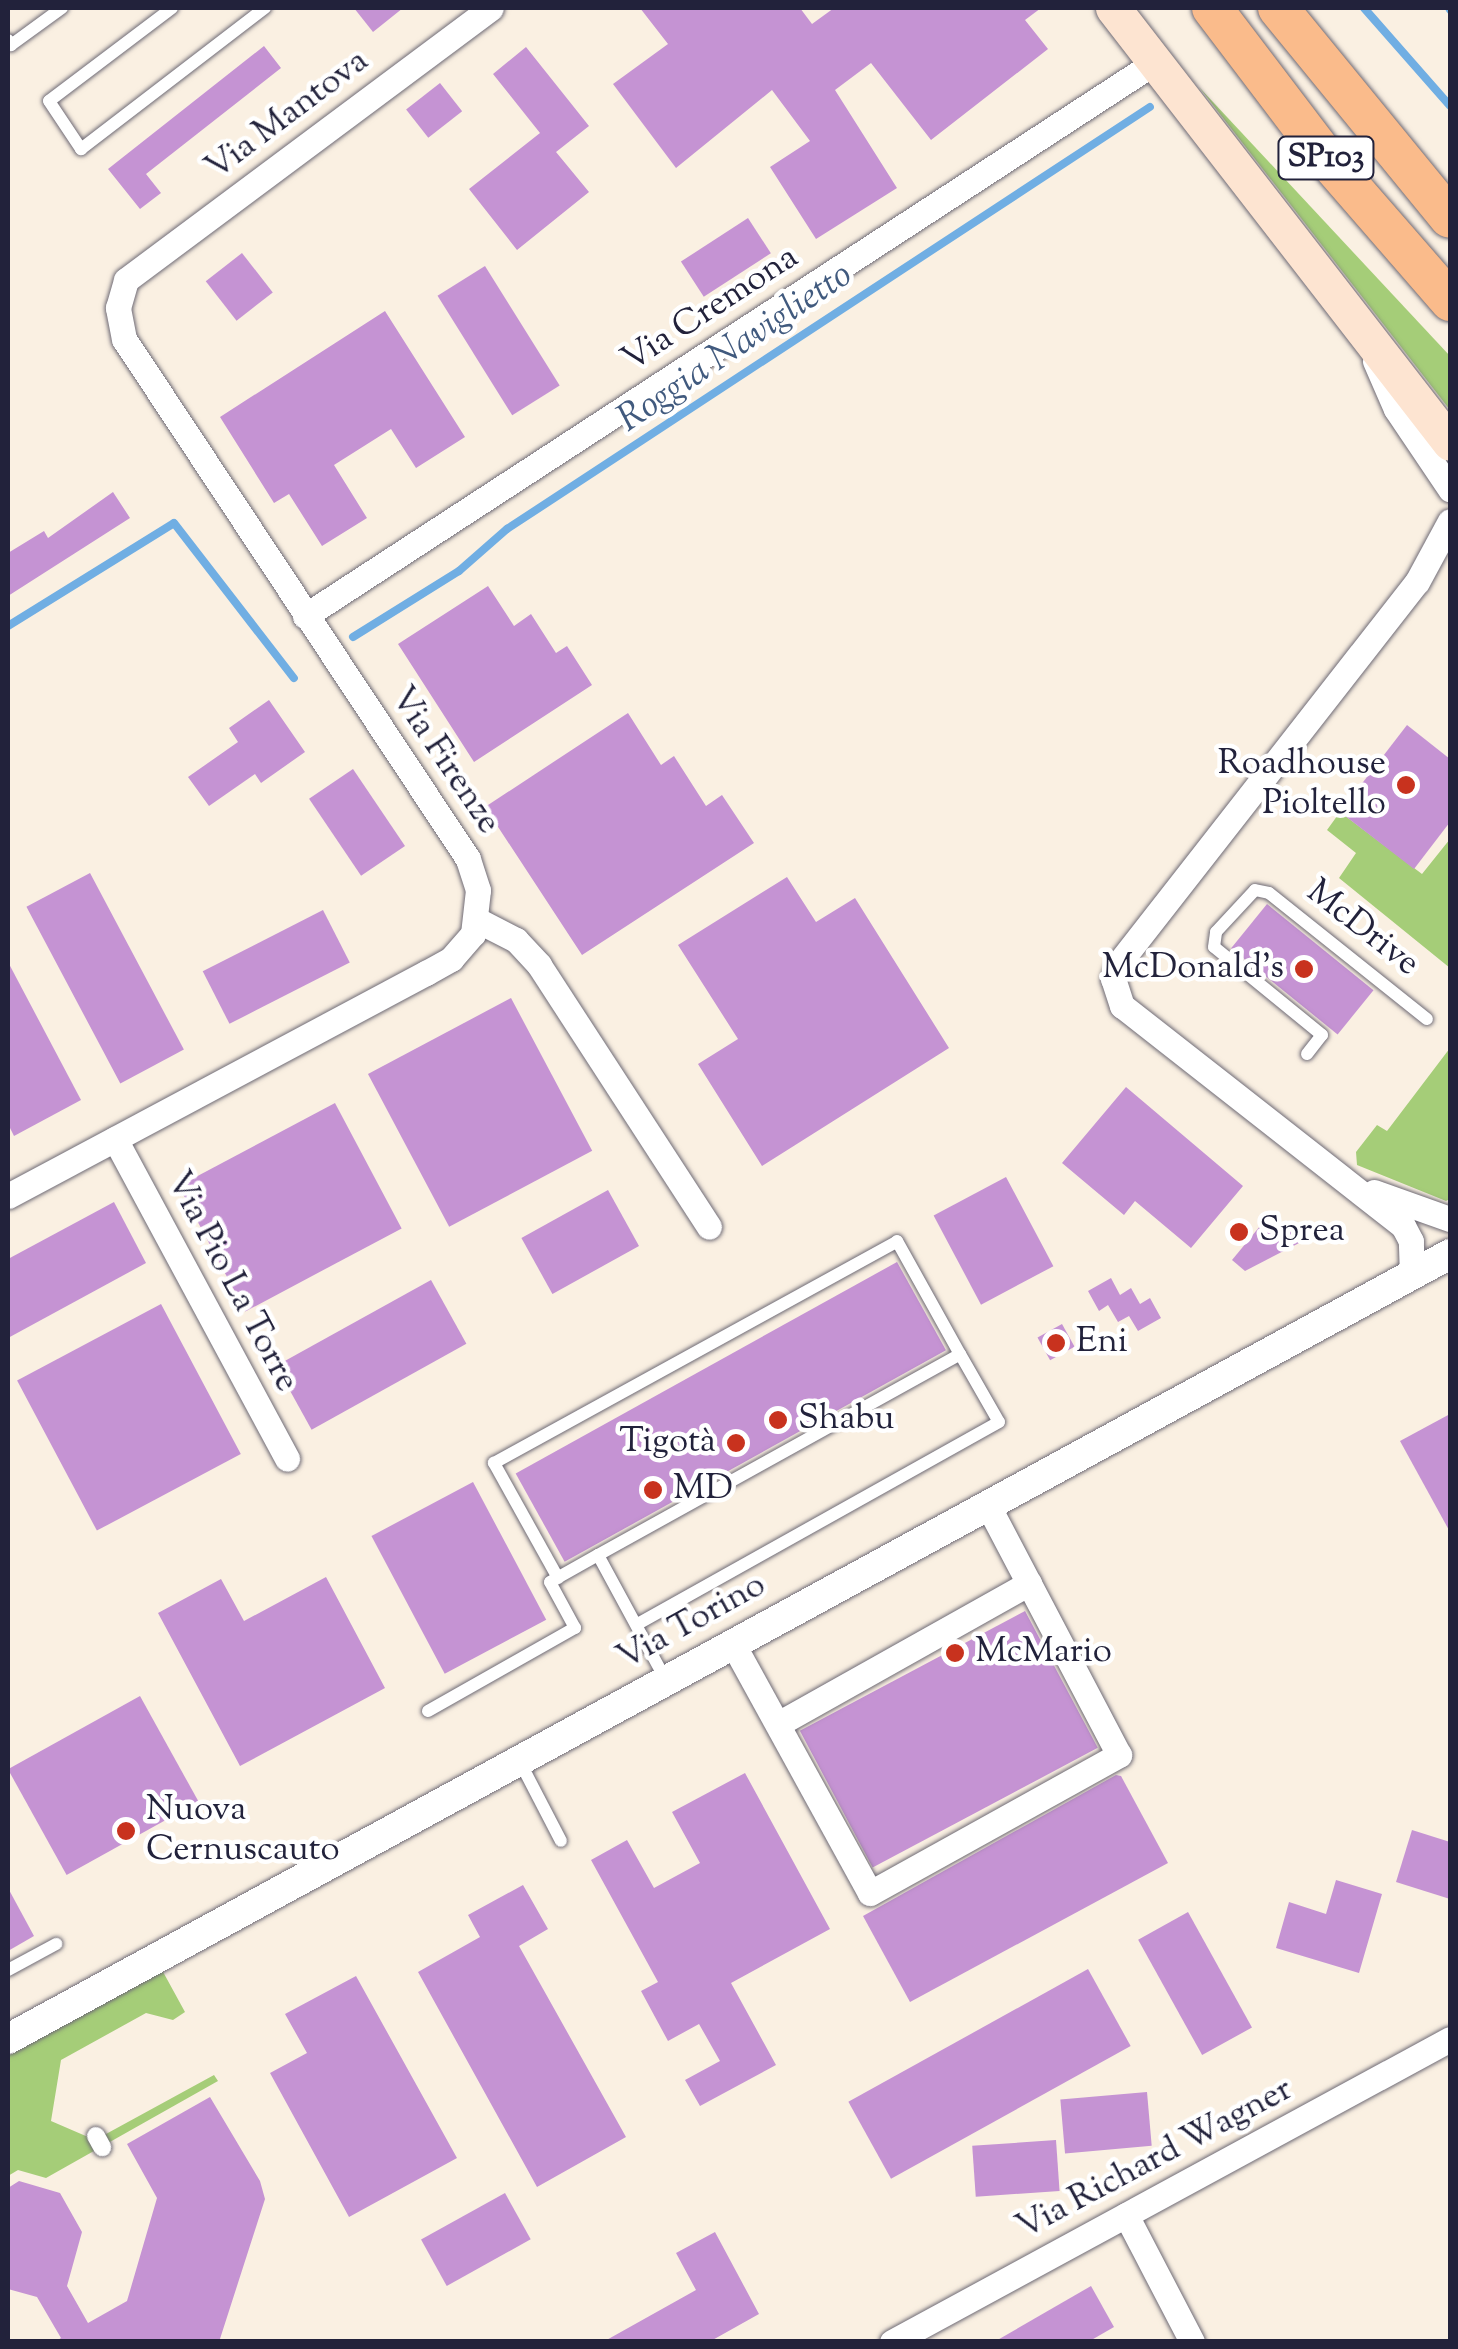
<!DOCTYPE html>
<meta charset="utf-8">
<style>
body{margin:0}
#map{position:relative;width:1458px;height:2349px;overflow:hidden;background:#faf0e2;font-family:"Sorts Mill Goudy",serif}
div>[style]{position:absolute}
.green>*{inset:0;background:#a5cd78}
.stream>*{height:8px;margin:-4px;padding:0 4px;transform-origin:4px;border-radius:4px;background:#70aee3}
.building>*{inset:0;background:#c593d3;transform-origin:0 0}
.roads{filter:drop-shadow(0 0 2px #6e6a75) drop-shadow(0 0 2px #6e6a75)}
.service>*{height:12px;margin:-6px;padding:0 6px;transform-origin:6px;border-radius:6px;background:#fff}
.pedestrian>*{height:18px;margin:-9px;padding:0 9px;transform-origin:9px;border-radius:9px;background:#fff}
.minor>*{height:25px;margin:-12.5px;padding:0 12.5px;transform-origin:12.5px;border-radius:12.5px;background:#fff}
.tertiary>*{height:30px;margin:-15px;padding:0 15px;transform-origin:15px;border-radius:15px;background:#fff}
.secondary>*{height:35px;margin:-17.5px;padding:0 17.5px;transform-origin:17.5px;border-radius:17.5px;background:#fde4d1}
.trunk>*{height:40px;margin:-20px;padding:0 20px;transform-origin:20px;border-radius:20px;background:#fabb8b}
.dots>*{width:28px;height:28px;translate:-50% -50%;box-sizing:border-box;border:5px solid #fff;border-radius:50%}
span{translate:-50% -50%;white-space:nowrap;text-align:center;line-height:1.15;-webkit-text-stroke:9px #fff;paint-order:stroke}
.shield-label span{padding:2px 8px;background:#fff;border:2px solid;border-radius:8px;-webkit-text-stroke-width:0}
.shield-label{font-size:32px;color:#22223b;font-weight:700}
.street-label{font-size:35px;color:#22223b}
.poi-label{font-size:35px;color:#22223b}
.right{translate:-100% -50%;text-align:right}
.left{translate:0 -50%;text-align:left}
.water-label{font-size:38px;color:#415a7e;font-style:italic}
.frame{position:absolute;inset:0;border:10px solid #22223b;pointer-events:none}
</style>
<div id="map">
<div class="green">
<i style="clip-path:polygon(1199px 87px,1450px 356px,1450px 410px)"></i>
<i style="clip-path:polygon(1340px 812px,1422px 874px,1450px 839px,1450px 968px,1339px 878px,1356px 853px,1327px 830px)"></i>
<i style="clip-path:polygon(1450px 1048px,1450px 1199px,1446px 1201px,1357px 1165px,1356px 1152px,1377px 1125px,1387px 1131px)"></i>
<i style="clip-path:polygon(162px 1970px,185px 2012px,173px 2020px,146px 2013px,61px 2060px,51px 2121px,95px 2140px,214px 2075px,218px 2081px,46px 2178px,18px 2170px,8px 2176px,8px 2056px)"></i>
</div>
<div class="stream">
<i style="left:1364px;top:8px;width:130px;rotate:48.7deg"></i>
<i style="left:1449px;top:8px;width:2px;rotate:63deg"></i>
<i style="left:8px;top:626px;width:195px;rotate:-31.8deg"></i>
<i style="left:174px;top:523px;width:196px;rotate:52.3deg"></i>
<i style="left:353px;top:637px;width:125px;rotate:-31.9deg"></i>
<i style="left:459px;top:571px;width:64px;rotate:-41.2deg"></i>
<i style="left:507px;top:529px;width:769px;rotate:-33.28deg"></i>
</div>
<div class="building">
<i style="clip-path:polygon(354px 8px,403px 8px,373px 32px)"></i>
<i style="clip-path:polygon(640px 8px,800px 8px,812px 24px,834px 8px,1041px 8px,1025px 20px,1048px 49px,931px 140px,871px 63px,835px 90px,897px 188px,816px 239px,770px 167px,810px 141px,772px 90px,676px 168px,613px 84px,668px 44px)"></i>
<i style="clip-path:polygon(264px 46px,281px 68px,146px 174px,161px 193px,140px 209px,108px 169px)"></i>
<i style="clip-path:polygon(526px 47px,589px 126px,556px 152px,589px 192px,517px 250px,469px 189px,540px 133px,493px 74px)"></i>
<i style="left:440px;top:83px;width:36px;height:43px;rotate:52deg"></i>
<i style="left:748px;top:218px;width:42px;height:80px;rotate:57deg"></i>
<i style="left:242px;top:253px;width:50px;height:46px;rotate:52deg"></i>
<i style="left:485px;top:266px;width:141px;height:56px;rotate:58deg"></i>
<i style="clip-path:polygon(385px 311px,465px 437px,416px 468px,391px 429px,334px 465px,367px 518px,322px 546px,289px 494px,274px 503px,220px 417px)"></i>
<i style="clip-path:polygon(113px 492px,130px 518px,8px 596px,8px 553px,44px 531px,48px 538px)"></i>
<i style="clip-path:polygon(488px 586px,514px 626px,531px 614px,556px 653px,567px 646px,592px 685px,474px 762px,398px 644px)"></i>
<i style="clip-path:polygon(269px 700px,305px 752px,261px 783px,255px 774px,209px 806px,188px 777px,238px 742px,229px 728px)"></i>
<i style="clip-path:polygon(628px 713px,661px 765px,674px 756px,706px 806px,722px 795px,754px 843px,582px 955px,485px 807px)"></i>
<i style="clip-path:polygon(1407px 725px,1450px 759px,1450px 822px,1414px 869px,1340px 812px)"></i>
<i style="left:353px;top:769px;width:93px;height:53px;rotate:56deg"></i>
<i style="left:90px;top:873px;width:200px;height:72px;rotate:62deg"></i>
<i style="clip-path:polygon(787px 877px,816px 922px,855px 898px,949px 1048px,762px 1166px,698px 1064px,738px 1039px,678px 945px)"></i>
<i style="left:1267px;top:904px;width:137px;height:57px;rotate:39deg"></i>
<i style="left:323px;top:910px;width:59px;height:135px;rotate:63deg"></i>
<i style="clip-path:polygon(8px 962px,81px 1100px,14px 1136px,8px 1124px)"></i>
<i style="left:511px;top:998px;width:173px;height:162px;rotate:62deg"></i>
<i style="clip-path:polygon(1126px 1087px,1243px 1186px,1191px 1248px,1135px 1201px,1124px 1215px,1062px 1163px)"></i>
<i style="left:335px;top:1103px;width:142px;height:177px;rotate:62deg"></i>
<i style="left:1006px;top:1177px;width:101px;height:82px;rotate:62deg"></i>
<i style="left:608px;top:1190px;width:64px;height:99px;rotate:61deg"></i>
<i style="clip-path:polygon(114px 1202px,146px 1263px,8px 1338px,8px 1259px)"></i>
<i style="clip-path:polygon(1270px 1214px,1303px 1241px,1245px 1271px,1232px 1260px)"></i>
<i style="left:897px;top:1262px;width:101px;height:436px;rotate:61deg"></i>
<i style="clip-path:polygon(1111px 1278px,1120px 1295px,1131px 1288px,1140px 1304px,1150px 1298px,1161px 1318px,1138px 1331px,1129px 1316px,1118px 1322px,1108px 1305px,1099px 1311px,1088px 1291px)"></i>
<i style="left:431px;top:1280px;width:73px;height:177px;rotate:61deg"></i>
<i style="left:161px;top:1304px;width:170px;height:163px;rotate:62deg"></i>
<i style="left:1062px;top:1324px;width:26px;height:28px;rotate:61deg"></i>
<i style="clip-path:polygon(1450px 1414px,1450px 1532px,1400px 1441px)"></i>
<i style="left:473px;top:1482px;width:156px;height:115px;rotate:62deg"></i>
<i style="clip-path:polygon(326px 1577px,385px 1688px,240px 1766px,158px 1613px,221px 1579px,244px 1621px)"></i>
<i style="left:1025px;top:1611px;width:155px;height:255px;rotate:62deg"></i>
<i style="left:140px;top:1696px;width:121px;height:151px;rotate:61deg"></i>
<i style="clip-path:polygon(745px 1773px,830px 1929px,731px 1983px,776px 2065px,700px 2106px,685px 2080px,720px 2061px,699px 2024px,668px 2041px,641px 1991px,658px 1982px,591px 1860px,627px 1840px,654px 1888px,700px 1863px,672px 1812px)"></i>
<i style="clip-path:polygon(1116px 1775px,1121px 1776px,1168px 1863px,910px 2002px,863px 1916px)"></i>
<i style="clip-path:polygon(1412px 1830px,1450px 1842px,1450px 1899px,1396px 1882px)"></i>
<i style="clip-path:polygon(1336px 1880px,1382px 1894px,1359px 1973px,1276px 1948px,1289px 1902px,1326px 1914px)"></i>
<i style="clip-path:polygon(523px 1885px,548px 1929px,519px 1946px,626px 2137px,537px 2187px,418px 1972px,480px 1937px,468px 1915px)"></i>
<i style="clip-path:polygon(8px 1888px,34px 1936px,8px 1951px)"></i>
<i style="left:1188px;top:1912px;width:132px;height:57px;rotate:61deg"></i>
<i style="left:1088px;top:1969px;width:88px;height:274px;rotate:61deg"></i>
<i style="clip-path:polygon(356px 1976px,457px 2158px,349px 2217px,270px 2073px,307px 2053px,285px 2014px)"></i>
<i style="left:1147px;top:2092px;width:54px;height:87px;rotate:85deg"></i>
<i style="clip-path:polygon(210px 2097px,260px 2181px,265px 2199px,219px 2342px,55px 2342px,61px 2338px,37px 2297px,8px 2289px,8px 2188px,19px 2181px,60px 2193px,82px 2232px,67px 2286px,88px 2323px,127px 2301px,157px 2198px,127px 2144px)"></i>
<i style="left:1056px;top:2140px;width:51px;height:84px;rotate:86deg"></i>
<i style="left:505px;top:2193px;width:53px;height:96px;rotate:61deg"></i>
<i style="clip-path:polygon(715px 2232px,759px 2314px,709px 2342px,603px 2342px,696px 2290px,676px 2253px)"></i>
<i style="clip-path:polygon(1091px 2286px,1114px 2327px,1088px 2342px,994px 2342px)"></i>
</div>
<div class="roads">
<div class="service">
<i style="left:172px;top:8px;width:154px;rotate:142.9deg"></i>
<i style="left:49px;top:101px;width:58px;rotate:56.3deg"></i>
<i style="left:81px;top:149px;width:232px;rotate:-37.5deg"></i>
<i style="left:8px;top:40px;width:6px;rotate:59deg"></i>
<i style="left:11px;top:45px;width:63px;rotate:-36deg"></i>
<i style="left:1307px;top:1054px;width:24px;rotate:-52deg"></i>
<i style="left:1322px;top:1035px;width:139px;rotate:-140.8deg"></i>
<i style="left:1214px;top:947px;width:15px;rotate:-82deg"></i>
<i style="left:1216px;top:932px;width:57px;rotate:-47.1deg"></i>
<i style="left:1255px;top:890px;width:14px;rotate:12deg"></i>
<i style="left:1269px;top:893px;width:202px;rotate:38.6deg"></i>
<i style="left:598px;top:1555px;width:414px;rotate:-29deg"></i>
<i style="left:960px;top:1354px;width:78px;rotate:60.2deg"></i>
<i style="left:999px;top:1422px;width:415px;rotate:150.8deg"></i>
<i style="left:558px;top:1578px;width:132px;rotate:-119.1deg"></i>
<i style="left:494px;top:1463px;width:460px;rotate:-28.8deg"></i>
<i style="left:897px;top:1241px;width:129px;rotate:60.9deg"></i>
<i style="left:428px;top:1711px;width:169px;rotate:-29.5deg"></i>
<i style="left:575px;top:1628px;width:52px;rotate:-118.5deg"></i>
<i style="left:550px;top:1582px;width:55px;rotate:-29.4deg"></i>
<i style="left:598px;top:1555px;width:142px;rotate:61.5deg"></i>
<i style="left:519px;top:1760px;width:91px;rotate:62.6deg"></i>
<i style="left:8px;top:1970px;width:55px;rotate:-28.4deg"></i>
</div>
<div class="pedestrian">
<i style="left:96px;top:2136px;width:13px;rotate:61deg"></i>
</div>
<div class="minor">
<i style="left:1375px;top:361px;width:52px;rotate:66.4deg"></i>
<i style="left:1396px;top:409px;width:97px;rotate:56deg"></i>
<i style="left:305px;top:616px;width:1015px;rotate:-33.09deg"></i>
<i style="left:477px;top:920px;width:44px;rotate:27.1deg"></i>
<i style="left:516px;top:940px;width:34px;rotate:47deg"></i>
<i style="left:539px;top:965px;width:312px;rotate:57deg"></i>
<i style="left:115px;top:1139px;width:363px;rotate:61.7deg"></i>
<i style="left:1374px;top:1192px;width:81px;rotate:19.6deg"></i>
<i style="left:8px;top:1196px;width:474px;rotate:-28.1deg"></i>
<i style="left:426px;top:973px;width:29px;rotate:-29deg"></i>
<i style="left:451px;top:959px;width:33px;rotate:-49deg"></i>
<i style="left:473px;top:934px;width:44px;rotate:-83.5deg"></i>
<i style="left:478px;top:890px;width:33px;rotate:-108deg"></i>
<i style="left:468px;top:859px;width:623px;rotate:-123.49deg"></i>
<i style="left:124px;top:339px;width:32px;rotate:-101deg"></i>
<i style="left:118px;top:308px;width:29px;rotate:-74deg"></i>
<i style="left:126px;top:280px;width:455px;rotate:-36.7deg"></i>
<i style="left:1412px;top:1275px;width:34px;rotate:-92deg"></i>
<i style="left:1411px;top:1241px;width:17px;rotate:-118deg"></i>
<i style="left:1403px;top:1226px;width:357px;rotate:-141.9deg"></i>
<i style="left:1122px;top:1006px;width:28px;rotate:-108deg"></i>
<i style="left:1113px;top:979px;width:17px;rotate:-69deg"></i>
<i style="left:1119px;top:963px;width:484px;rotate:-52deg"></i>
<i style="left:1417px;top:582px;width:69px;rotate:-61.6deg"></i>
<i style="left:733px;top:1644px;width:284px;rotate:61.2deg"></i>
<i style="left:870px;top:1893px;width:285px;rotate:-29deg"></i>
<i style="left:1119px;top:1755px;width:282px;rotate:-117.7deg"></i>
<i style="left:778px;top:1724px;width:288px;rotate:-29.3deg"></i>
<i style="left:1126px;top:2215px;width:143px;rotate:62.5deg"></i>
<i style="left:892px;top:2342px;width:635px;rotate:-28.5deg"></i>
</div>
<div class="tertiary">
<i style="left:8px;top:2039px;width:1642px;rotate:-28.56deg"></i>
</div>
<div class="secondary">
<i style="left:1113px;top:8px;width:550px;rotate:52.23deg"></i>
</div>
<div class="trunk">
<i style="left:1212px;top:8px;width:187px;rotate:52.8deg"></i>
<i style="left:1325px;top:157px;width:191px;rotate:49deg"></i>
<i style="left:1278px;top:8px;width:271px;rotate:50.7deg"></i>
</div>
</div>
<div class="dots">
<i style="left:1406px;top:785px;background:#c8321e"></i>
<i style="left:1304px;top:969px;background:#c8321e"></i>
<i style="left:1239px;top:1232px;background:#c8321e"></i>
<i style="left:1056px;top:1343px;background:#c8321e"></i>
<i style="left:778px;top:1420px;background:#c8321e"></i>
<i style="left:736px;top:1443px;background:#c8321e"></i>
<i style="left:653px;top:1490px;background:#c8321e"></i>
<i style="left:955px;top:1653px;background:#c8321e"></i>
<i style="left:126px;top:1831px;background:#c8321e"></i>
</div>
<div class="shield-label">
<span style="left:1326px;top:158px">SP103</span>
</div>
<div class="street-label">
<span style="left:288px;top:116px;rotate:-37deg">Via Mantova</span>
<span style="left:711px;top:310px;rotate:-33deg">Via Cremona</span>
<span style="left:444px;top:761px;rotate:56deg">Via Firenze</span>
<span style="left:1362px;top:929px;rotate:38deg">McDrive</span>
<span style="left:231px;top:1282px;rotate:62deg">Via Pio La Torre</span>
<span style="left:692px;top:1623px;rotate:-29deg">Via Torino</span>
<span style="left:1155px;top:2160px;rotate:-28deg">Via Richard Wagner</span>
</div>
<div class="poi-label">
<span class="right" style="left:1386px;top:785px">Roadhouse<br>Pioltello</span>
<span class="right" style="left:1284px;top:969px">McDonald's</span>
<span class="left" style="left:1259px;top:1232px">Sprea</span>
<span class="left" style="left:1076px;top:1343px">Eni</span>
<span class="left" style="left:798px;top:1420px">Shabu</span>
<span class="right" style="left:716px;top:1443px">Tigotà</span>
<span class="left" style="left:673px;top:1490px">MD</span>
<span class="left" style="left:975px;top:1653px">McMario</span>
<span class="left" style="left:146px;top:1831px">Nuova<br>Cernuscauto</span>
</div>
<div class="water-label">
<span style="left:736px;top:349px;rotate:-34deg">Roggia Naviglietto</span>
</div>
<div class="frame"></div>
</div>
